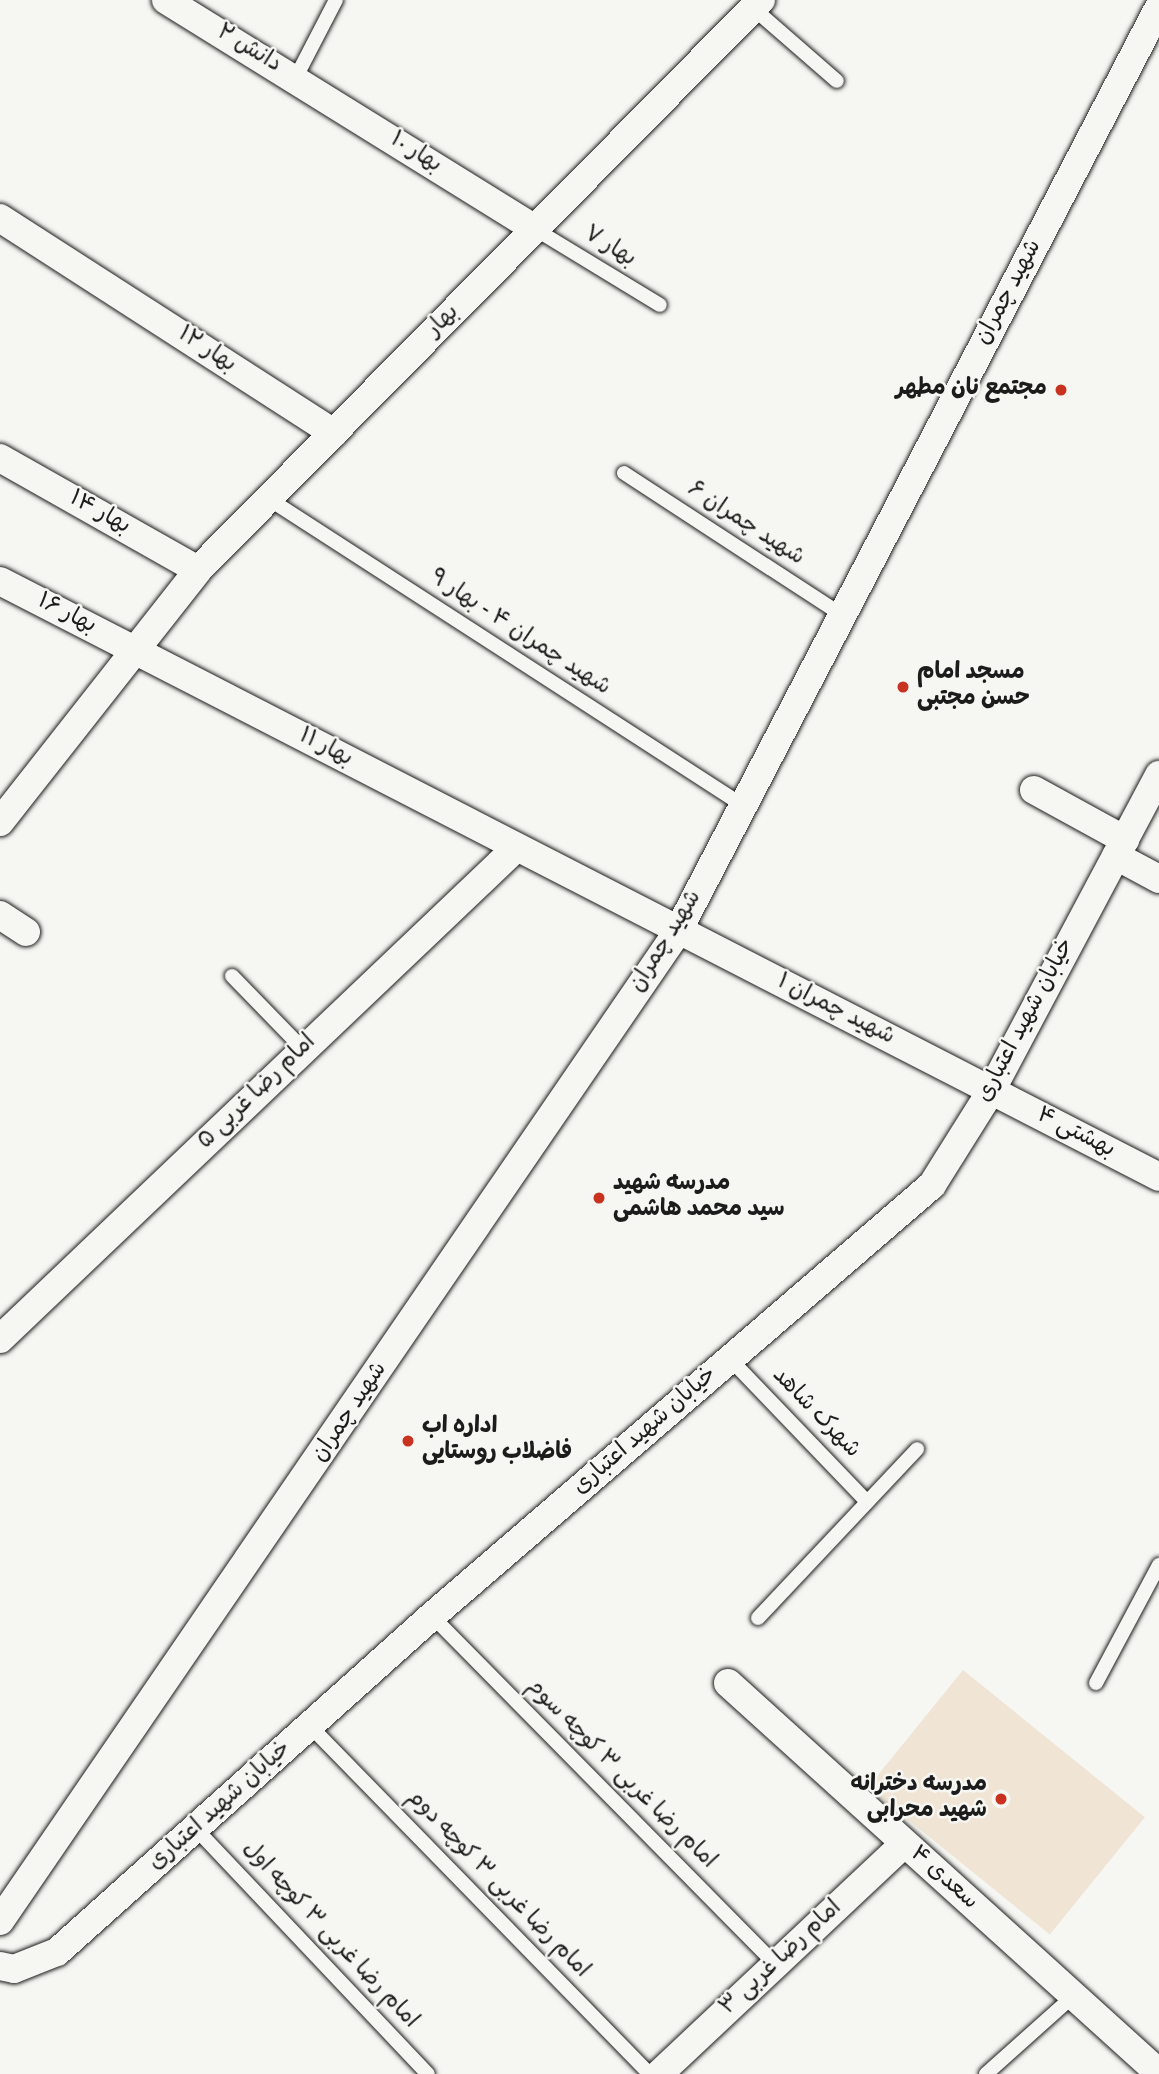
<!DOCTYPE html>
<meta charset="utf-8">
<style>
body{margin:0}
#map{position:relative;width:1159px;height:2074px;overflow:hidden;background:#f6f6f2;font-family:Dekko,"Playpen Sans Arabic",sans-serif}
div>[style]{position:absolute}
.built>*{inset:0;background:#f0e4d5;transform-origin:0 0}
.roads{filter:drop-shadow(0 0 2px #1c1c1c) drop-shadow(0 0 2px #1c1c1c)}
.lane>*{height:14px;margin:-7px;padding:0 7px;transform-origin:7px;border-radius:7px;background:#f6f6f2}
.street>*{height:28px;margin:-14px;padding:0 14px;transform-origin:14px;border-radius:14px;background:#f6f6f2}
.dots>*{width:19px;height:19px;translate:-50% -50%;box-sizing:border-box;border:4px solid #f6f6f2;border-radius:50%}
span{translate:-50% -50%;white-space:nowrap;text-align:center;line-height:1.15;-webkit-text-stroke:5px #f6f6f2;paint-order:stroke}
.street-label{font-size:23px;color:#1c1c1c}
.poi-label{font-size:23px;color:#1c1c1c;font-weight:700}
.right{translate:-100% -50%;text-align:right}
.left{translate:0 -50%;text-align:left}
</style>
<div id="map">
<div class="built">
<i style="left:963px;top:1670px;width:234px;height:151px;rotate:39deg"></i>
</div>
<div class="roads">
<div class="lane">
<i style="left:753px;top:8px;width:111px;rotate:41deg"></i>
<i style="left:295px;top:79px;width:89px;rotate:-62.6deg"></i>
<i style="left:535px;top:229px;width:146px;rotate:31.3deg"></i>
<i style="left:624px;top:473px;width:260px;rotate:33.1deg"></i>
<i style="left:269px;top:499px;width:566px;rotate:32.88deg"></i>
<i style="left:232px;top:976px;width:103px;rotate:45.8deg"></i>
<i style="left:730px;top:1359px;width:198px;rotate:46.2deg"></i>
<i style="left:432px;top:1616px;width:490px;rotate:45.4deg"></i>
<i style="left:758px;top:1618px;width:232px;rotate:-46.7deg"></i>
<i style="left:1096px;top:1683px;width:134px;rotate:-61.9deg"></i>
<i style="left:311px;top:1727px;width:485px;rotate:45.7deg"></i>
<i style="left:197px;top:1830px;width:336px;rotate:46.6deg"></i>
<i style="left:986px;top:2074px;width:115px;rotate:-41.8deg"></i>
</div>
<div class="street">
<i style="left:166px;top:0;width:434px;rotate:31.8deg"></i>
<i style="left:0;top:218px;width:397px;rotate:32.8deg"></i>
<i style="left:0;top:458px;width:227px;rotate:29.5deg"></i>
<i style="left:0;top:581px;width:1303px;rotate:27.21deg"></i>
<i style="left:1034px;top:790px;width:104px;rotate:28.8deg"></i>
<i style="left:0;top:822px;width:320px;rotate:-51.8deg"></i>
<i style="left:198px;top:570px;width:801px;rotate:-45.35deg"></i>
<i style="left:1116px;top:856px;width:49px;rotate:28.1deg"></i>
<i style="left:0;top:915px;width:31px;rotate:33deg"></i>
<i style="left:0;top:1339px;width:712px;rotate:-43.58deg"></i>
<i style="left:728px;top:1683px;width:581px;rotate:42.14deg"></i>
<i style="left:0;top:1921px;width:1200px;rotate:-55.59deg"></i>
<i style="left:678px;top:931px;width:1042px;rotate:-62.5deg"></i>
<i style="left:0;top:1966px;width:14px;rotate:12deg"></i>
<i style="left:14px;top:1969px;width:46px;rotate:-21.6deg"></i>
<i style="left:57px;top:1952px;width:504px;rotate:-41.86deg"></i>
<i style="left:432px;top:1616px;width:660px;rotate:-40.76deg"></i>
<i style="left:932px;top:1185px;width:111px;rotate:-57.9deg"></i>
<i style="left:991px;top:1091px;width:358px;rotate:-62deg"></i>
<i style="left:659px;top:2074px;width:336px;rotate:-43.2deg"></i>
</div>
</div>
<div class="dots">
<i style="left:1061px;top:390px;background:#c8321e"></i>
<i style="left:903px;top:687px;background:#c8321e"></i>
<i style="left:599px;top:1198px;background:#c8321e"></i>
<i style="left:408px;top:1441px;background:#c8321e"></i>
<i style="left:1001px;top:1799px;background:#c8321e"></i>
</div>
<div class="street-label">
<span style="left:248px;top:50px;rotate:31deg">دانش ۲</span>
<span style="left:415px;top:154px;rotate:32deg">بهار ۱۰</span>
<span style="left:609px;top:248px;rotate:31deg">بهار ۷</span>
<span style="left:1010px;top:293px;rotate:-62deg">شهید چمران</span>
<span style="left:444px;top:322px;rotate:-45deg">بهار</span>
<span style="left:206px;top:351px;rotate:33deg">بهار ۱۲</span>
<span style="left:99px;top:514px;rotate:29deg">بهار ۱۴</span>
<span style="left:745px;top:525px;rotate:33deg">شهید چمران ۶</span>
<span style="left:66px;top:615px;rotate:27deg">بهار ۱۶</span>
<span style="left:519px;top:634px;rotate:33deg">شهید چمران ۴ - بهار ۹</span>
<span style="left:325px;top:749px;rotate:27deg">بهار ۱۱</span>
<span style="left:667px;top:942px;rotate:-58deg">شهید چمران</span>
<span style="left:835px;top:1011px;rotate:27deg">شهید چمران ۱</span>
<span style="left:1027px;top:1021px;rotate:-62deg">خیابان شهید اعتباری</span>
<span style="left:258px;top:1093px;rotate:-44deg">امام رضا غربی ۵</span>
<span style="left:1075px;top:1134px;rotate:27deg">بهشتی ۴</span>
<span style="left:351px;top:1413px;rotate:-56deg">شهید چمران</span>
<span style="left:815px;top:1414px;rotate:46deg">شهرک شاهد</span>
<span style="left:646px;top:1432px;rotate:-41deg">خیابان شهید اعتباری</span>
<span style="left:620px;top:1775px;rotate:45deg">امام رضا غربی ۳ کوچه سوم</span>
<span style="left:221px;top:1807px;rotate:-42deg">خیابان شهید اعتباری</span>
<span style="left:943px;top:1879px;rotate:42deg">سعدی ۴</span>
<span style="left:497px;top:1885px;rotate:46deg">امام رضا غربی ۳ کوچه دوم</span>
<span style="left:329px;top:1936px;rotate:47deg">امام رضا غربی ۳ کوچه اول</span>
<span style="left:782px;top:1959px;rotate:-43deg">امام رضا غربی ۳</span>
</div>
<div class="poi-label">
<span class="right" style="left:1047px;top:390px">مجتمع نان مطهر</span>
<span class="left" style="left:917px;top:687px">مسجد امام<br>حسن مجتبی</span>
<span class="left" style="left:613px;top:1198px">مدرسه شهید<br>سید محمد هاشمی</span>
<span class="left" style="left:422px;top:1441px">اداره اب<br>فاضلاب روستایی</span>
<span class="right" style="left:987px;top:1799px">مدرسه دخترانه<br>شهید محرابی</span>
</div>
</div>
